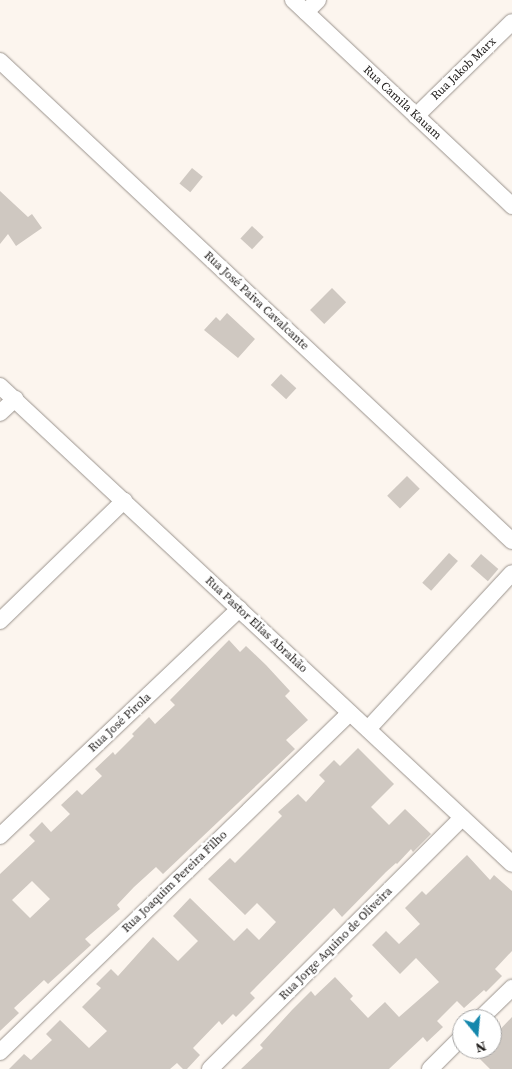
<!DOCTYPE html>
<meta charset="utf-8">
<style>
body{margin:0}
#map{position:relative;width:512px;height:1069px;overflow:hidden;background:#fcf5ee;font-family:"Source Serif 4",serif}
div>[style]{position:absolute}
.building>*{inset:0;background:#cfc8c1;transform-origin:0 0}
.roads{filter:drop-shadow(0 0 1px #9a938d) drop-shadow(0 0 1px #9a938d)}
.street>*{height:16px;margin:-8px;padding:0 8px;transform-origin:8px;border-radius:8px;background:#fff}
span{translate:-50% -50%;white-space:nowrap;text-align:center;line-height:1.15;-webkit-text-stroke:5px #fff;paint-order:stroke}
.street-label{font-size:12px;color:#1e1b19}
.north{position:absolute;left:452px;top:1009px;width:50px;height:50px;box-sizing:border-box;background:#fff;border:1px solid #a5a4a3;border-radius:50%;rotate:163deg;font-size:14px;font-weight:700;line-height:20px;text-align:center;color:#1e1b19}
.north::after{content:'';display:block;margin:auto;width:18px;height:22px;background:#1487ac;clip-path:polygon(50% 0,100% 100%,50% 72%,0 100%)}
</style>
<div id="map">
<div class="building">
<i style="left:192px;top:168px;width:14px;height:20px;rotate:39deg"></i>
<i style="clip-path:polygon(0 191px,28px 217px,32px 214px,42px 228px,16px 246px,8px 234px,0 244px)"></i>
<i style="left:252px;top:226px;width:16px;height:17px;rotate:43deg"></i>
<i style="left:332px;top:288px;width:20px;height:31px;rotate:45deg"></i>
<i style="clip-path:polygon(227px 313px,255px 339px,238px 358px,204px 330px,216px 317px,220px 321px)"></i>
<i style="left:281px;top:374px;width:21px;height:15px;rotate:43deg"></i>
<i style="left:407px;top:476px;width:18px;height:28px;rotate:45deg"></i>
<i style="left:449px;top:553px;width:12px;height:40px;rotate:42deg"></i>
<i style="left:481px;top:554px;width:23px;height:16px;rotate:41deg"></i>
<i style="clip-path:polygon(evenodd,229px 640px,240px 652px,246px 646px,266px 665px,290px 691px,285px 696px,308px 720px,286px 740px,295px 749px,163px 874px,156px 867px,134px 887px,117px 905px,120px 909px,85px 939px,91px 945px,48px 984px,44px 980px,14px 1008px,19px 1013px,0 1031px,0 874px,35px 841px,29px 835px,42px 822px,51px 832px,70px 814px,61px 805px,77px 790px,82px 795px,102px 776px,95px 769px,113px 752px,115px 755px,134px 736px,132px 734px,149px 717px,155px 724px,175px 705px,170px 700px,229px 640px,32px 881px,50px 899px,30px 918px,12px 900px,32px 881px)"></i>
<i style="clip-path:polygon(358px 748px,394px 784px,371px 807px,389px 825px,405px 809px,431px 834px,413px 852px,411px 849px,397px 864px,396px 863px,386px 872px,342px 917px,334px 908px,250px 993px,255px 998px,236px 1017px,233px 1014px,222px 1025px,219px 1021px,193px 1048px,200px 1055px,187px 1069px,183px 1069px,177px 1063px,170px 1069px,9px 1069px,24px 1054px,31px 1060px,52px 1040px,46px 1034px,60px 1020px,89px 1048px,107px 1031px,82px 1007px,101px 988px,96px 984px,111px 969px,118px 976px,153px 937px,178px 961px,198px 941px,173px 916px,190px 898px,234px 941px,247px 928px,259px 940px,276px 922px,257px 903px,245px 915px,208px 879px,230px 858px,235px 863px,282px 816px,278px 812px,298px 794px,306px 802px,325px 781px,319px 775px,334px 760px,340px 766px)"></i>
<i style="clip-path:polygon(467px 855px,490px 880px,494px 875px,512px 891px,512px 951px,495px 969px,502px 976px,486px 992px,484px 990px,464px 1008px,457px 1001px,437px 1021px,443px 1027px,427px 1042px,423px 1037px,389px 1069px,241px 1069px,263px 1048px,260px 1045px,292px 1010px,311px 991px,315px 996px,335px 977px,353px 996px,350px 999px,368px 1018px,385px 1002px,399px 1017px,439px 982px,416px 958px,400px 974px,372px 945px,386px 931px,399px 944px,420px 924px,405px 908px,422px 891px,426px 895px)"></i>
<i style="clip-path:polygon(512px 1017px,512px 1069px,490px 1069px,476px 1055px,482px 1049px,492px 1049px,492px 1038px)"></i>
</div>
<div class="roads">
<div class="street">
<i style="left:293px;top:0;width:301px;rotate:43.2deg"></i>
<i style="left:306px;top:12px;width:17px;rotate:-45deg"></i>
<i style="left:0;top:61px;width:702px;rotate:43.15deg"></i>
<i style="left:416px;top:116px;width:134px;rotate:-44.4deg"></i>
<i style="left:0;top:386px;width:700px;rotate:43.03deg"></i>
<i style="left:0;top:413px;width:21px;rotate:-43deg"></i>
<i style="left:0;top:621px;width:173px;rotate:-44.1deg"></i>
<i style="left:368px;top:729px;width:212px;rotate:-47.3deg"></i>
<i style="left:0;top:836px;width:330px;rotate:-43.5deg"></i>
<i style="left:480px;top:1019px;width:45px;rotate:-44.1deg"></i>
<i style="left:0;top:1052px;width:487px;rotate:-44.1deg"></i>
<i style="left:210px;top:1069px;width:356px;rotate:-44.9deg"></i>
<i style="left:430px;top:1069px;width:45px;rotate:-45deg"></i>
</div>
</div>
<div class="street-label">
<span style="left:464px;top:69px;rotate:-44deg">Rua Jakob Marx</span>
<span style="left:402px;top:103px;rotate:43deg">Rua Camila Kauam</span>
<span style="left:256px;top:301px;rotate:43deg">Rua José Paiva Cavalcante</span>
<span style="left:256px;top:625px;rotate:43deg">Rua Pastor Elias Abrahão</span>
<span style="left:120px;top:723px;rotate:-43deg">Rua José Pirola</span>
<span style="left:175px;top:882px;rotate:-44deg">Rua Joaquim Pereira Filho</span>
<span style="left:336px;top:944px;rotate:-45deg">Rua Jorge Aquino de Oliveira</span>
</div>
<div class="north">N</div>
</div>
